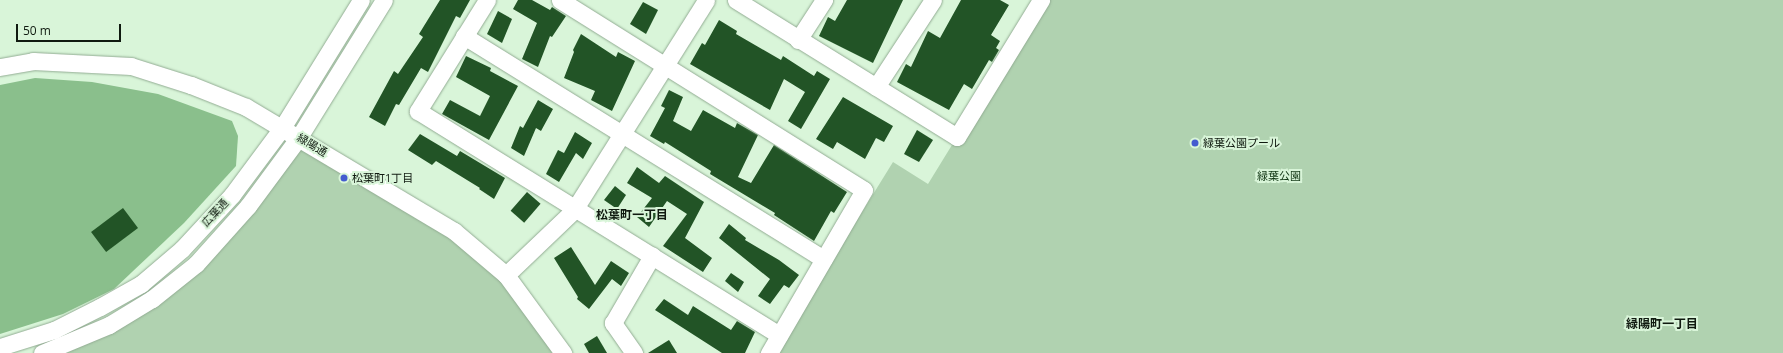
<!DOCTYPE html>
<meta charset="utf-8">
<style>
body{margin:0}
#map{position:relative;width:1783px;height:353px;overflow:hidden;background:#d9f5d9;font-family:"Open Sans","Noto Sans JP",sans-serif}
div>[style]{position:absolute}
.green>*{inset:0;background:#b0d2b0}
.forest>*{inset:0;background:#8abf8c}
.building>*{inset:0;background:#225426;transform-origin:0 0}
.roads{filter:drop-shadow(0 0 1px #92ac93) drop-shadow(0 0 1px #92ac93)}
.minor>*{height:17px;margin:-8.5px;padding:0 8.5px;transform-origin:8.5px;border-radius:8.5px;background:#fff}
.dots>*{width:11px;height:11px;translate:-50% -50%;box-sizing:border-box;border:2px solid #d9f5d9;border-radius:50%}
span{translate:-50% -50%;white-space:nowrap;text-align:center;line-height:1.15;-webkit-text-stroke:4px #d9f5d9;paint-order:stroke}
.poi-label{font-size:11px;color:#101a10}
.left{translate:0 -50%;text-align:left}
.street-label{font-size:11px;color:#101a10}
.park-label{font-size:11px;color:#113614}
.neighbourhood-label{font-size:12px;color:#101a10;font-weight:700}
.scale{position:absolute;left:16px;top:24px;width:105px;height:18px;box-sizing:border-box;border:2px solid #101a10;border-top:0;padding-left:5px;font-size:12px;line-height:14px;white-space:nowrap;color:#101a10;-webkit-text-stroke:3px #d9f5d9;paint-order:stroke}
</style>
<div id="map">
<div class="green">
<i style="clip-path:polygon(1041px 0,1783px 0,1783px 353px,775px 353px,893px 162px,928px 184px)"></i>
<i style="clip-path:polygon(299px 137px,506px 275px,563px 353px,42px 353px,60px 346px,196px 264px)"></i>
</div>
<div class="forest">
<i style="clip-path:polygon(35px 78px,92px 82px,158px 94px,232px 121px,238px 136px,236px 166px,184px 223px,114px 289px,63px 314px,0 334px,0 85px)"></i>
</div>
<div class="building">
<i style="clip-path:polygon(440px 0,470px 0,460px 18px,456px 16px,428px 72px,421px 68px,399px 105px,396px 104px,385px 126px,369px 117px,394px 71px,398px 74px,423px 37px,419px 34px)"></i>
<i style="clip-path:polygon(518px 0,532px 0,550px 10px,552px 7px,566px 16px,552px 37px,550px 36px,538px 67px,522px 59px,537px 23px,513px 9px)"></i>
<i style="clip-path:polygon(847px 0,903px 0,873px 63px,819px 36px,828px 17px,835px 21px)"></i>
<i style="clip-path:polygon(961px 0,1000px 0,1009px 5px,991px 35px,1000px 41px,996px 48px,999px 50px,992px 62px,989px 60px,972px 89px,964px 84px,949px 110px,897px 82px,906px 64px,911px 67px,928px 31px,940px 38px)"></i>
<i style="clip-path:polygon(643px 2px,658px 10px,646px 34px,630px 24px)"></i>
<i style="clip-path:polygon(498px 11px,512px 19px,502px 43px,487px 34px)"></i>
<i style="clip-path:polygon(719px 20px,737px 31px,736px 34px,781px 60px,783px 56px,814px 76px,817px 71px,830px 79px,801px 129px,788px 121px,805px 92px,784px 79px,770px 110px,690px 64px,702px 43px,705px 45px)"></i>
<i style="clip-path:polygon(581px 34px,616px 57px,618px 52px,635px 61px,612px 111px,591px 100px,595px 91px,564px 78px,574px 52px,573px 50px)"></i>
<i style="clip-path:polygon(466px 56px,491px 68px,490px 71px,518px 86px,489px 140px,442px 114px,450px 100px,480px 116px,490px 96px,456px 77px)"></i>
<i style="clip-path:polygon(669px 90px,683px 97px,673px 121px,691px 131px,703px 110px,735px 128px,737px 123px,758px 135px,738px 177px,751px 183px,774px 145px,847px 192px,834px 213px,831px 211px,814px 241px,774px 215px,775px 213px,710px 174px,711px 171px,665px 142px,664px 144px,650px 136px,665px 108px,661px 106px)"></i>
<i style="clip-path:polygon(843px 97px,893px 126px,884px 142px,876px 138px,865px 159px,837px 142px,833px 149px,816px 139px)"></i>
<i style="clip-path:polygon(538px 100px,553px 109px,541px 131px,536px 128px,524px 156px,511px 148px,520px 126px,523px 128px)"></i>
<i style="clip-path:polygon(917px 130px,933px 140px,919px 162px,904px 154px)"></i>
<i style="clip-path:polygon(575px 132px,592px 143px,583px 159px,576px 153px,559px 182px,546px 174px,558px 150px,564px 153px)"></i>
<i style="clip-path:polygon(420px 134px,457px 156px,460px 151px,505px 178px,494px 199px,479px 189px,480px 188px,436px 161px,432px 165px,408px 150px)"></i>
<i style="clip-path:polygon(637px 167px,659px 183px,665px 176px,704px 202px,685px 238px,712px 258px,703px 272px,663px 246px,687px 214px,667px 201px,649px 227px,637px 217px,652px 198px,627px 183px)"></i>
<i style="clip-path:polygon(615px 186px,626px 195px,617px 209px,604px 200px)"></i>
<i style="left:527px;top:192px;width:18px;height:25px;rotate:41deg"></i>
<i style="left:123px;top:208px;width:25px;height:40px;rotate:53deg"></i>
<i style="clip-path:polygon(729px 224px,746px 238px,745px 240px,779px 260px,799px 275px,789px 288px,784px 285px,770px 304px,758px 296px,770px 279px,719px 238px)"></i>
<i style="clip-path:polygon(571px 247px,595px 285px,611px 261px,629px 273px,621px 286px,612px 279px,589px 309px,577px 299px,578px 297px,554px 258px)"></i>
<i style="clip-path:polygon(731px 273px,744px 282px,738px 292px,725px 281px)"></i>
<i style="clip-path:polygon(664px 299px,688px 315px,693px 306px,731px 330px,737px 321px,755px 332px,745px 353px,722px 353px,655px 310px)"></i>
<i style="clip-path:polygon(597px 336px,607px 353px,589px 353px,584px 344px)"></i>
<i style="clip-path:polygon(669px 340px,677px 353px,648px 353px)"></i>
</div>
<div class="roads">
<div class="minor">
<i style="left:487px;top:0;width:131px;rotate:121.9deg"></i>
<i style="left:418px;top:111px;width:425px;rotate:31.8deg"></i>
<i style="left:560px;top:0;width:358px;rotate:32deg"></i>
<i style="left:864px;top:190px;width:189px;rotate:120.2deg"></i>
<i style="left:736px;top:0;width:260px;rotate:31.8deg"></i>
<i style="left:957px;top:137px;width:161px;rotate:-58.5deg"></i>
<i style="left:464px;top:36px;width:423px;rotate:31.8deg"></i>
<i style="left:798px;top:40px;width:48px;rotate:-57deg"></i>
<i style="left:0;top:67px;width:34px;rotate:-10deg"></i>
<i style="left:33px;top:61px;width:98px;rotate:2.9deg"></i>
<i style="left:131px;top:66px;width:63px;rotate:17.6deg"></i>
<i style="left:191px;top:85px;width:59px;rotate:21.8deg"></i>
<i style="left:246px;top:107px;width:242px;rotate:30.8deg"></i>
<i style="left:454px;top:231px;width:68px;rotate:40.2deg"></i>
<i style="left:506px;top:275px;width:97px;rotate:53.8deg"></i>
<i style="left:876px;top:87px;width:104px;rotate:-56.8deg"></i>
<i style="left:506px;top:275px;width:94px;rotate:-43.7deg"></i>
<i style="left:574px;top:210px;width:248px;rotate:-57.8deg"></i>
<i style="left:0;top:347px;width:57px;rotate:-17.5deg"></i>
<i style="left:54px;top:330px;width:51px;rotate:-26.6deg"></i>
<i style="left:100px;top:307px;width:47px;rotate:-29.3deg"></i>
<i style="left:141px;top:284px;width:54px;rotate:-40.5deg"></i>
<i style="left:182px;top:249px;width:74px;rotate:-47.2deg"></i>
<i style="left:232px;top:195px;width:84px;rotate:-53.3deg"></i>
<i style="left:282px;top:128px;width:150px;rotate:-58.3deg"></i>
<i style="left:42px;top:353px;width:73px;rotate:-22.7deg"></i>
<i style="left:109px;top:325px;width:50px;rotate:-31.2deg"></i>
<i style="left:152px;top:299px;width:56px;rotate:-38.5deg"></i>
<i style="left:196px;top:264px;width:78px;rotate:-48.1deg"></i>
<i style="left:248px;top:206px;width:86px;rotate:-53.5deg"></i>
<i style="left:299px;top:137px;width:161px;rotate:-58.2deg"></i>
<i style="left:634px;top:353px;width:37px;rotate:-125deg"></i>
<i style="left:613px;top:323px;width:78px;rotate:-59.8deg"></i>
</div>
</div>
<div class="dots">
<i style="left:1195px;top:143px;background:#445bcf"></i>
<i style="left:344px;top:178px;background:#445bcf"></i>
</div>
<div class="poi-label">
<span class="left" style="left:1203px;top:143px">緑葉公園プール</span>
<span class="left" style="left:352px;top:178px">松葉町1丁目</span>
</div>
<div class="street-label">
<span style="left:312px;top:145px;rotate:31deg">緑陽通</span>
<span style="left:215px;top:213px;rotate:-47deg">広葉通</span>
</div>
<div class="park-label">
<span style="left:1279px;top:176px">緑葉公園</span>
</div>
<div class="neighbourhood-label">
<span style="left:632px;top:215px">松葉町一丁目</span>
<span style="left:1662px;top:324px">緑陽町一丁目</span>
</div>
<div class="scale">50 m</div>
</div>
